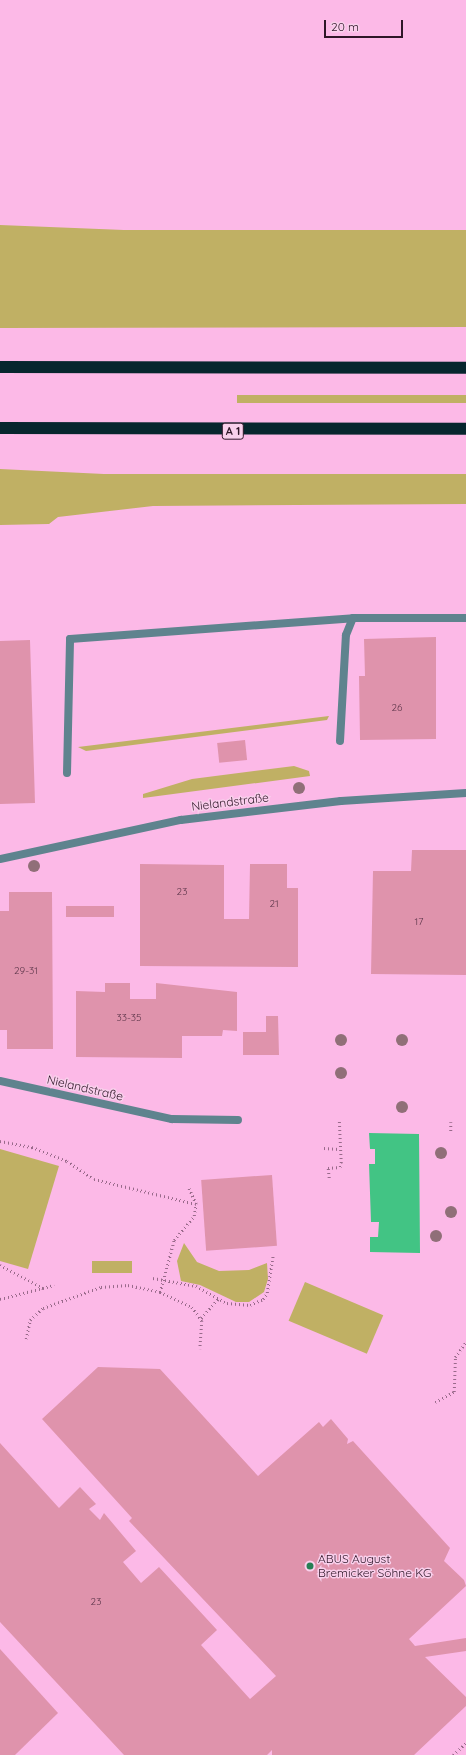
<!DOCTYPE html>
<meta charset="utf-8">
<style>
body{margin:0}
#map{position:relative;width:466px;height:1755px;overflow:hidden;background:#fcb9e7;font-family:Quicksand,sans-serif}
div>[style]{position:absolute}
.green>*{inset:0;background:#c0b064;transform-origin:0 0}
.water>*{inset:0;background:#42c484}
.building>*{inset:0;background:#df93ac;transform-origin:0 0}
.path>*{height:2.5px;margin-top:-1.25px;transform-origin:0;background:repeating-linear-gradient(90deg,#996a8b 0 1px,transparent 0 4px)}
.service>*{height:8px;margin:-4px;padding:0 4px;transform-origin:4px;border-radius:4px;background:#5f838e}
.minor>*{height:8px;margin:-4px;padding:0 4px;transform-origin:4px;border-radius:4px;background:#5f838e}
.motorway>*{height:12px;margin:-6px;padding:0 6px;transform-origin:6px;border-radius:6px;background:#07262e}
.trees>*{width:12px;height:12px;margin:-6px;border-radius:50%;background:#906f78}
.dots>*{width:11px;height:11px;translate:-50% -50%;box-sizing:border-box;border:2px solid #f9d0ec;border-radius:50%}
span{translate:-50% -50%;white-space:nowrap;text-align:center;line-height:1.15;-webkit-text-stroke:3px #f9d0ec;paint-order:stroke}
.number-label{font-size:10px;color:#5b3549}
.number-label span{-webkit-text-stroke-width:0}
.shield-label span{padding:1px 3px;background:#f9d0ec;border:1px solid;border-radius:3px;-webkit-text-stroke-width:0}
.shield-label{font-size:11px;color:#2f1628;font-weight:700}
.street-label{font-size:12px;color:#2f1628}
.poi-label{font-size:12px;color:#2f1628}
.left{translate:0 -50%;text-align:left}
.scale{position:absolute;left:324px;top:20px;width:79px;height:18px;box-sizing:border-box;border:2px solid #2f1628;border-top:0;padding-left:5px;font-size:12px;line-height:14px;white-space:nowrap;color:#2f1628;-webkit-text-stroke:3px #f9d0ec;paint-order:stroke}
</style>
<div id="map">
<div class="green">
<i style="clip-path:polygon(0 225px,124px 230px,466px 230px,466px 327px,0 328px)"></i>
<i style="left:466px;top:395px;width:8px;height:229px;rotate:90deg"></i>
<i style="clip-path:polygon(0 469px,104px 474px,466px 474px,466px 504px,153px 506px,58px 517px,49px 524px,0 525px)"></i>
<i style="clip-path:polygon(329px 716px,327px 720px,86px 751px,78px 747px)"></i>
<i style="clip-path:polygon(294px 766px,309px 771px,310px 776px,143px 798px,143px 794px,192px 779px)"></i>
<i style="clip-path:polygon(0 1149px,59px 1166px,28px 1269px,0 1261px)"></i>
<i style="clip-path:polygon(184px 1243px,197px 1262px,219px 1271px,249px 1270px,267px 1263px,268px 1279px,264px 1292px,249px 1302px,236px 1302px,200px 1285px,181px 1281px,177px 1261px)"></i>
<i style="left:132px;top:1261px;width:12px;height:40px;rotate:90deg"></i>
<i style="left:305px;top:1282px;width:85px;height:42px;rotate:23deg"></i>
</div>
<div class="water">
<i style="clip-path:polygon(369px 1133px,419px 1134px,420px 1253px,370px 1252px,370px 1237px,378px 1237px,379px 1222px,371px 1222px,369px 1164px,375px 1164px,375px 1149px,370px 1149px)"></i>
</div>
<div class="building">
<i style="clip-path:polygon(436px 637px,436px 739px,360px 740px,359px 676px,365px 676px,364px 639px)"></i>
<i style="clip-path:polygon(30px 640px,35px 803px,0 804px,0 641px)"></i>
<i style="left:245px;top:740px;width:20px;height:28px;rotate:84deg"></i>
<i style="clip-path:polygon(412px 850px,466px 850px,466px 975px,371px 974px,373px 871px,411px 871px)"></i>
<i style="clip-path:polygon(140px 864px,224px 865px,224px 919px,249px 919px,250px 864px,287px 864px,287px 888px,298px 888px,298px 967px,140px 966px)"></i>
<i style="clip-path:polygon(9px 892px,52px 892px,53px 1049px,7px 1049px,7px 1030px,0 1030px,0 911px,9px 911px)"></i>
<i style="left:66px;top:906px;width:48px;height:11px"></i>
<i style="clip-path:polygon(105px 983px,130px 983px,130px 999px,156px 999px,156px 983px,237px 992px,237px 1031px,223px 1030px,222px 1036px,182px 1036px,182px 1058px,76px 1057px,76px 991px,105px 992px)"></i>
<i style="clip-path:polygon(266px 1016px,278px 1016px,279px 1055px,243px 1055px,243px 1032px,266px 1032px)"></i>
<i style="left:272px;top:1175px;width:71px;height:71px;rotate:86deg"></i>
<i style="clip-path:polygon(98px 1367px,160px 1369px,258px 1476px,319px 1422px,323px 1427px,331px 1419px,348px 1439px,347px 1444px,353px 1441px,450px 1548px,444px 1561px,464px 1580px,466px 1586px,409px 1639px,415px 1646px,466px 1638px,466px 1651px,425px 1657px,466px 1697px,466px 1706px,414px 1755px,272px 1755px,272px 1750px,267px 1755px,124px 1755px,0 1622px,0 1443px,59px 1508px,80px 1487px,96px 1504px,89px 1509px,100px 1520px,104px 1513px,136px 1551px,123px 1562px,141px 1583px,159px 1567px,217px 1630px,201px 1645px,250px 1699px,276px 1676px,129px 1521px,132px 1518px,42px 1419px)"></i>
<i style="clip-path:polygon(0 1649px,58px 1713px,15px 1755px,0 1755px)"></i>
</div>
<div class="path">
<i style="left:451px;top:1122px;width:11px;rotate:90deg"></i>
<i style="left:0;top:1141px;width:33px;rotate:11deg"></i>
<i style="left:32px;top:1147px;width:38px;rotate:22deg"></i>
<i style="left:67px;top:1161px;width:32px;rotate:34deg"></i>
<i style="left:94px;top:1179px;width:105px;rotate:13.8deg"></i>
<i style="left:324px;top:1148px;width:15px;rotate:4deg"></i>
<i style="left:329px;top:1178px;width:10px;rotate:-96deg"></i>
<i style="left:328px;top:1168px;width:12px;rotate:-5deg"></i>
<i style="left:340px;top:1167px;width:4px;rotate:-76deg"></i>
<i style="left:341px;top:1163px;width:44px;rotate:-92.6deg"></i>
<i style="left:0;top:1265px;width:51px;rotate:28.1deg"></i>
<i style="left:153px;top:1278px;width:44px;rotate:10.5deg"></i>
<i style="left:196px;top:1286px;width:35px;rotate:29deg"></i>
<i style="left:227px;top:1303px;width:23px;rotate:5deg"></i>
<i style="left:250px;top:1305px;width:14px;rotate:-25deg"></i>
<i style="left:263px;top:1299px;width:7px;rotate:-56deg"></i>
<i style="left:267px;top:1293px;width:38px;rotate:-81deg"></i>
<i style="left:160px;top:1292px;width:54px;rotate:-74.9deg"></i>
<i style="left:174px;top:1240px;width:31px;rotate:-50deg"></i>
<i style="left:194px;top:1216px;width:12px;rotate:-81deg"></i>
<i style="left:196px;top:1204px;width:17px;rotate:-115deg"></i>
<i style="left:0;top:1299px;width:56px;rotate:-14.5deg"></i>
<i style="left:201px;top:1318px;width:27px;rotate:-48deg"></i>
<i style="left:26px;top:1339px;width:19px;rotate:-78deg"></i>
<i style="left:30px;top:1320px;width:18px;rotate:-43deg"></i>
<i style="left:43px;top:1308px;width:62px;rotate:-19.9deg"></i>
<i style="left:101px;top:1287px;width:27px;rotate:-4deg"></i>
<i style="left:128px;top:1285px;width:33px;rotate:12deg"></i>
<i style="left:160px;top:1292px;width:35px;rotate:25deg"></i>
<i style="left:192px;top:1307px;width:17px;rotate:54deg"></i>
<i style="left:202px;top:1321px;width:28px;rotate:94deg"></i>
<i style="left:435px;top:1402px;width:21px;rotate:-28deg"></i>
<i style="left:454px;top:1392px;width:35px;rotate:-88deg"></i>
<i style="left:455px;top:1357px;width:19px;rotate:-54deg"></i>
<i style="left:453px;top:1755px;width:18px;rotate:-43deg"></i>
</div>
<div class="service">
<i style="left:340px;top:741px;width:106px;rotate:-86.8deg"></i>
<i style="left:346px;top:635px;width:18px;rotate:-68deg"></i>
<i style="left:353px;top:618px;width:113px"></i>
<i style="left:67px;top:773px;width:134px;rotate:-88.7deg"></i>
<i style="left:70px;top:639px;width:284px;rotate:-4.2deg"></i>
</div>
<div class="minor">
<i style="left:0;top:859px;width:185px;rotate:-12.2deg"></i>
<i style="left:181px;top:820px;width:161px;rotate:-6.8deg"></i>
<i style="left:341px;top:801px;width:125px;rotate:-3.7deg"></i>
<i style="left:0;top:1081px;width:176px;rotate:12.5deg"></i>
<i style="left:172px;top:1119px;width:66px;rotate:0.9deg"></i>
</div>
<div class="motorway">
<i style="left:0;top:367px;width:466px;rotate:0.1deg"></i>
<i style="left:0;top:428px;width:466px;rotate:0.1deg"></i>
</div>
<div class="trees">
<i style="left:299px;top:788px"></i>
<i style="left:34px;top:866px"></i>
<i style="left:341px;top:1040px"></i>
<i style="left:402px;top:1040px"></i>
<i style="left:341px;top:1073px"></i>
<i style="left:402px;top:1107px"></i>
<i style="left:441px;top:1153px"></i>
<i style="left:451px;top:1212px"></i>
<i style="left:436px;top:1236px"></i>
</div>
<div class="dots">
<i style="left:310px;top:1566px;background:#267f54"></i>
</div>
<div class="number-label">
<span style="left:397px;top:708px">26</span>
<span style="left:182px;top:892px">23</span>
<span style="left:274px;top:904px">21</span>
<span style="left:419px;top:922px">17</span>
<span style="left:26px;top:971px">29-31</span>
<span style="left:129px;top:1018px">33-35</span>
<span style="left:96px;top:1602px">23</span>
</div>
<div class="shield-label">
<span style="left:233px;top:431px">A 1</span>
</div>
<div class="street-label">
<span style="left:230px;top:802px;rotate:-7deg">Nielandstraße</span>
<span style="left:85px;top:1088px;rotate:13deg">Nielandstraße</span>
</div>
<div class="poi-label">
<span class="left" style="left:318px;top:1566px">ABUS August<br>Bremicker Söhne KG</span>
</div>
<div class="scale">20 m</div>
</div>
